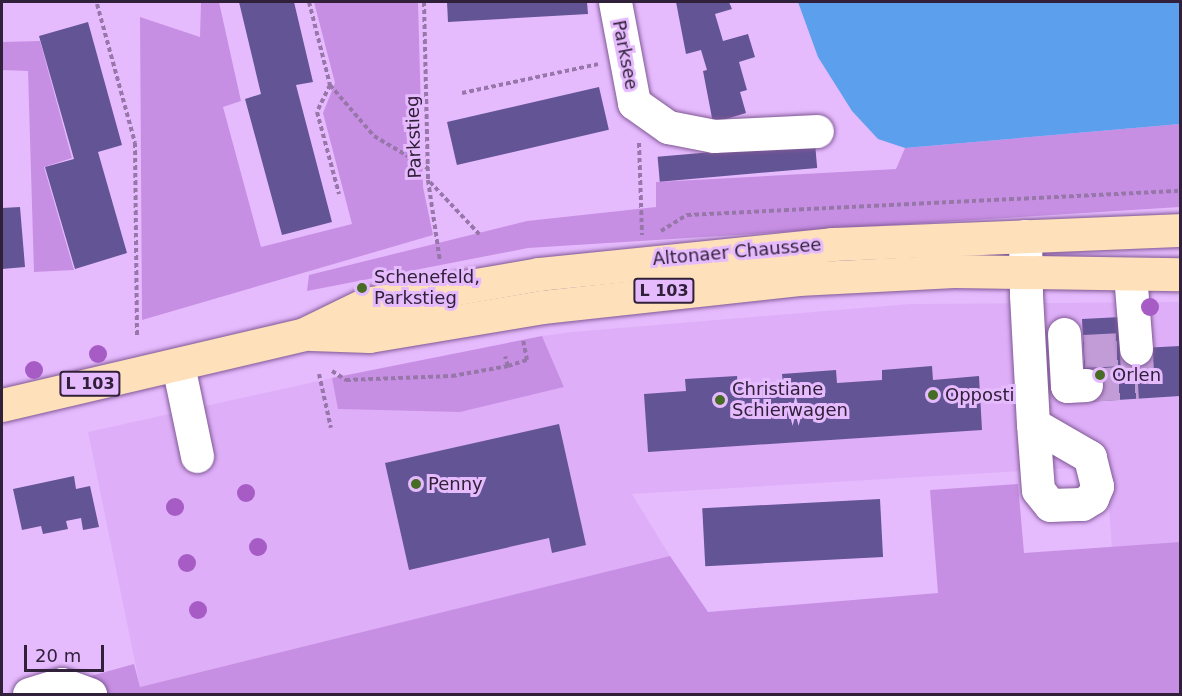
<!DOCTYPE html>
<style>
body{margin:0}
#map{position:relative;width:1182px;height:696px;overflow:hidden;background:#e6bbfe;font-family:"DejaVu Sans",sans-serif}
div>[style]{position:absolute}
.built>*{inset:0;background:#deaff8}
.green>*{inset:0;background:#c78fe4}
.water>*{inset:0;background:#5b9fed}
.building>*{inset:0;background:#635495;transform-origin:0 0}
.minor-tunnel>*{height:33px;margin-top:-16.5px;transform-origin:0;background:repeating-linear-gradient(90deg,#c29cd7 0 33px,transparent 0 49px)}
.path>*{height:4px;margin-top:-2px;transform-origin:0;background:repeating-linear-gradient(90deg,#9777a9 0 4.5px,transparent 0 7.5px)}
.roads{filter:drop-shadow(0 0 2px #805995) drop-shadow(0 0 2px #805995)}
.minor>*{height:33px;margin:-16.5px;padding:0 16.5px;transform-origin:16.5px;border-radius:16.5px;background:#fff}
.major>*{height:33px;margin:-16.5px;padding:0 16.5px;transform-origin:16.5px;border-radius:16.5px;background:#fee0ba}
.trees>*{width:18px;height:18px;margin:-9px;border-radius:50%;background:#a65bc5}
.dots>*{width:16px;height:16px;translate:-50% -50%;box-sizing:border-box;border:3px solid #e6bbfe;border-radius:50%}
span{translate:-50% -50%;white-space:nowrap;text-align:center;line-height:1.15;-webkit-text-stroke:6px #e6bbfe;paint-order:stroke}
.shield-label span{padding:2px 4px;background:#e6bbfe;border:2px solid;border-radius:4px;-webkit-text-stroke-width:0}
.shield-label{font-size:16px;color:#31203a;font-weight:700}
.street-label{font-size:18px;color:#31203a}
.poi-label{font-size:18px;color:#31203a}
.left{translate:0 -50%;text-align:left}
.frame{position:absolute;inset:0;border:3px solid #31203a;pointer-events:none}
.scale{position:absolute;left:24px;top:645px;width:80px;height:27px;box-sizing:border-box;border:3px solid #31203a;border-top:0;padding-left:8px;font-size:18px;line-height:21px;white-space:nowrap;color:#31203a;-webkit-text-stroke:4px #e6bbfe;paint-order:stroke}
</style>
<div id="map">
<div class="built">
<i style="clip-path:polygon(1180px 302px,1180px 572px,1114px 577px,1106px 466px,632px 494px,670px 556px,140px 687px,88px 432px,332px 378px,339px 409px,564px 386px,542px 336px,572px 332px,910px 304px)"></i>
</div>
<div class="green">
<i style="clip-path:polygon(201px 2px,219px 2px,241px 101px,223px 107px,261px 247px,352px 224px,323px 113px,335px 83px,314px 2px,418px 2px,423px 187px,433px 235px,142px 320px,140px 17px,200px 37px)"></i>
<i style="clip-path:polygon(40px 41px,72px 158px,44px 167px,74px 270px,34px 272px,28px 71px,2px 70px,2px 42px)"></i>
<i style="clip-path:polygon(1180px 124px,1180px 207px,528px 248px,307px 291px,309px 275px,527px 221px,656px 207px,656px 182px,896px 169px,905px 148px)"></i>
<i style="clip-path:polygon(542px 336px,564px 387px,460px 412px,338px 409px,332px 378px)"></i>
<i style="clip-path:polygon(1018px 484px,1024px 553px,1180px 542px,1180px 694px,66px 694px,62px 684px,134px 664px,140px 687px,670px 556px,708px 612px,938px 593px,930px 490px)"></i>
</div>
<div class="water">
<i style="clip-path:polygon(798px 2px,1180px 2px,1180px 124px,905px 148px,878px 139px,852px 111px,818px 57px)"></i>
</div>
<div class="building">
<i style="clip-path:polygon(239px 2px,294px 2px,313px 82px,296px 85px,332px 222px,282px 235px,245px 99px,261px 94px)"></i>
<i style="clip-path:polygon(447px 2px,587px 2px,588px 14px,448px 22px)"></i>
<i style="clip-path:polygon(676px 2px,729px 2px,732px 9px,715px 14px,723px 41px,748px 34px,755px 57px,739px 62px,747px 90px,740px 92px,746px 113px,713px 123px,703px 71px,707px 70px,701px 50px,686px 54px)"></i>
<i style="clip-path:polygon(88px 22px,122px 145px,98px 152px,127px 253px,75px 269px,45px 167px,74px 159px,39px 36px)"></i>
<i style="left:599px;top:87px;width:44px;height:156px;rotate:77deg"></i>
<i style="left:815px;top:143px;width:25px;height:158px;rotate:85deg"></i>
<i style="clip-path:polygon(20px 207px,25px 267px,2px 269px,2px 208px)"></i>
<i style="clip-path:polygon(1121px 317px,1142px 348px,1180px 346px,1180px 396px,1086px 402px,1082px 319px)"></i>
<i style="clip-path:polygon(932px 366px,933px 380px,979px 376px,982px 430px,648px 452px,644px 394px,686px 391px,685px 379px,737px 376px,738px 387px,783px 384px,782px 374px,836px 370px,837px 383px,882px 380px,882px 370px)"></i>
<i style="clip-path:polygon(559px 424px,586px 545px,552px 553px,549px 538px,409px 570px,385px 463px)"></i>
<i style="clip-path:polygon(74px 476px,76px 489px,90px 486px,99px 527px,83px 530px,81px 518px,66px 521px,68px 529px,43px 534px,41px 526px,22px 530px,13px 489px)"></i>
<i style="left:880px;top:499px;width:58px;height:178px;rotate:87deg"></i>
</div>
<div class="minor-tunnel">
<i style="left:1084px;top:351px;width:39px;rotate:-3deg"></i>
<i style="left:1086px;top:385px;width:52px;rotate:-3.3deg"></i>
<i style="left:1138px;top:382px;width:33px;rotate:-93deg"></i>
</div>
<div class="path">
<i style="left:309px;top:2px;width:86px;rotate:75.8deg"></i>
<i style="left:330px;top:85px;width:30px;rotate:116deg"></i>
<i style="left:317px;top:112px;width:85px;rotate:75deg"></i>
<i style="left:424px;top:2px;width:178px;rotate:88.7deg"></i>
<i style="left:428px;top:180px;width:82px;rotate:81.6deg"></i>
<i style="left:97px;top:4px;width:144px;rotate:74.7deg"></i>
<i style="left:135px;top:143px;width:193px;rotate:89.4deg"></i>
<i style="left:330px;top:85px;width:67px;rotate:49.2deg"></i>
<i style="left:374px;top:136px;width:63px;rotate:30.7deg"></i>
<i style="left:462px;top:93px;width:139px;rotate:-12deg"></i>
<i style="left:639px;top:143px;width:92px;rotate:88.1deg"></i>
<i style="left:430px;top:182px;width:73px;rotate:46.7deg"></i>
<i style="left:661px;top:231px;width:31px;rotate:-32deg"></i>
<i style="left:687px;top:215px;width:494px;rotate:-2.8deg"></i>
<i style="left:508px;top:366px;width:20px;rotate:-18deg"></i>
<i style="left:527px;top:360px;width:20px;rotate:-101deg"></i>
<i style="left:332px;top:371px;width:17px;rotate:33deg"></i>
<i style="left:346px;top:380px;width:106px;rotate:-2.2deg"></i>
<i style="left:452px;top:376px;width:57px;rotate:-10.1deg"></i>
<i style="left:508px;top:366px;width:10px;rotate:-107deg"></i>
<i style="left:319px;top:374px;width:55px;rotate:77.5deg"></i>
</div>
<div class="roads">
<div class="minor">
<i style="left:615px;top:2px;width:103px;rotate:79.3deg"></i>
<i style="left:634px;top:103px;width:42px;rotate:35.2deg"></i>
<i style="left:668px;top:127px;width:47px;rotate:11.1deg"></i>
<i style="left:714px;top:136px;width:103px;rotate:-2.8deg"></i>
<i style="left:1025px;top:236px;width:59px;rotate:89deg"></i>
<i style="left:1026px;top:295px;width:129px;rotate:86.9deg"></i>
<i style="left:1033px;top:424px;width:66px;rotate:85.7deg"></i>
<i style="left:1038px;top:490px;width:19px;rotate:51deg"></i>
<i style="left:1050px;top:505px;width:32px;rotate:-2deg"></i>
<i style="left:1082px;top:504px;width:12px;rotate:-31deg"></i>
<i style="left:1092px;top:498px;width:13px;rotate:-67deg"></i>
<i style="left:1097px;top:486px;width:30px;rotate:-104deg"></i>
<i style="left:1090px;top:457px;width:66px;rotate:-149.9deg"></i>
<i style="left:1130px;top:274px;width:75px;rotate:85.4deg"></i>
<i style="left:1064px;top:334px;width:52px;rotate:86.7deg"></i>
<i style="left:1067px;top:386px;width:19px;rotate:-3deg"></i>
<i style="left:178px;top:365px;width:93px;rotate:78.2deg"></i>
<i style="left:29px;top:694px;width:34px;rotate:-17deg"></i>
<i style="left:62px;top:684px;width:30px;rotate:20deg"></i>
</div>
<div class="major">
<i style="left:311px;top:334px;width:58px;rotate:2deg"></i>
<i style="left:369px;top:336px;width:175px;rotate:-9.5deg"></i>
<i style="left:542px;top:307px;width:258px;rotate:-6.2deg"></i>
<i style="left:798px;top:279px;width:156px;rotate:-2.9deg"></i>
<i style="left:954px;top:271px;width:226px;rotate:0.8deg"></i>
<i style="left:2px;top:405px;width:310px;rotate:-13.2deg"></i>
<i style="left:304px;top:334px;width:69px;rotate:-25.8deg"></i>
<i style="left:366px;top:304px;width:176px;rotate:-9.8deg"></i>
<i style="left:539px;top:274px;width:295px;rotate:-5.8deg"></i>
<i style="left:832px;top:244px;width:348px;rotate:-2.3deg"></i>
</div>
</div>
<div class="trees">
<i style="left:1150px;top:307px"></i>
<i style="left:98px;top:354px"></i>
<i style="left:34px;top:370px"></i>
<i style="left:246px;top:493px"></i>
<i style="left:175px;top:507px"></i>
<i style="left:258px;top:547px"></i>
<i style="left:187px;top:563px"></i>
<i style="left:198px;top:610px"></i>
</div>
<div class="dots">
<i style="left:362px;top:288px;background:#466c26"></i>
<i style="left:1100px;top:375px;background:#466c26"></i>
<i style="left:933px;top:395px;background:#466c26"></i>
<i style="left:720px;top:400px;background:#466c26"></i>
<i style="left:416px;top:484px;background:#466c26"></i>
</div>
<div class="shield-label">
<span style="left:664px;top:291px">L 103</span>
<span style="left:90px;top:384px">L 103</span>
</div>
<div class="street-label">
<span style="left:625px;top:55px;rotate:79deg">Parksee</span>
<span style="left:414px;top:137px;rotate:-92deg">Parkstieg</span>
<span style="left:737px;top:252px;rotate:-5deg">Altonaer Chaussee</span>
</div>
<div class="poi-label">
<span class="left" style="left:374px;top:288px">Schenefeld,<br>Parkstieg</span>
<span class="left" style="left:1112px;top:375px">Orlen</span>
<span class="left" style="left:732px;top:400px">Christiane<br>Schierwagen</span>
<span class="left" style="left:945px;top:395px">Opposti</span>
<span class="left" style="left:428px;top:484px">Penny</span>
</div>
<div class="frame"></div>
<div class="scale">20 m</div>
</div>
